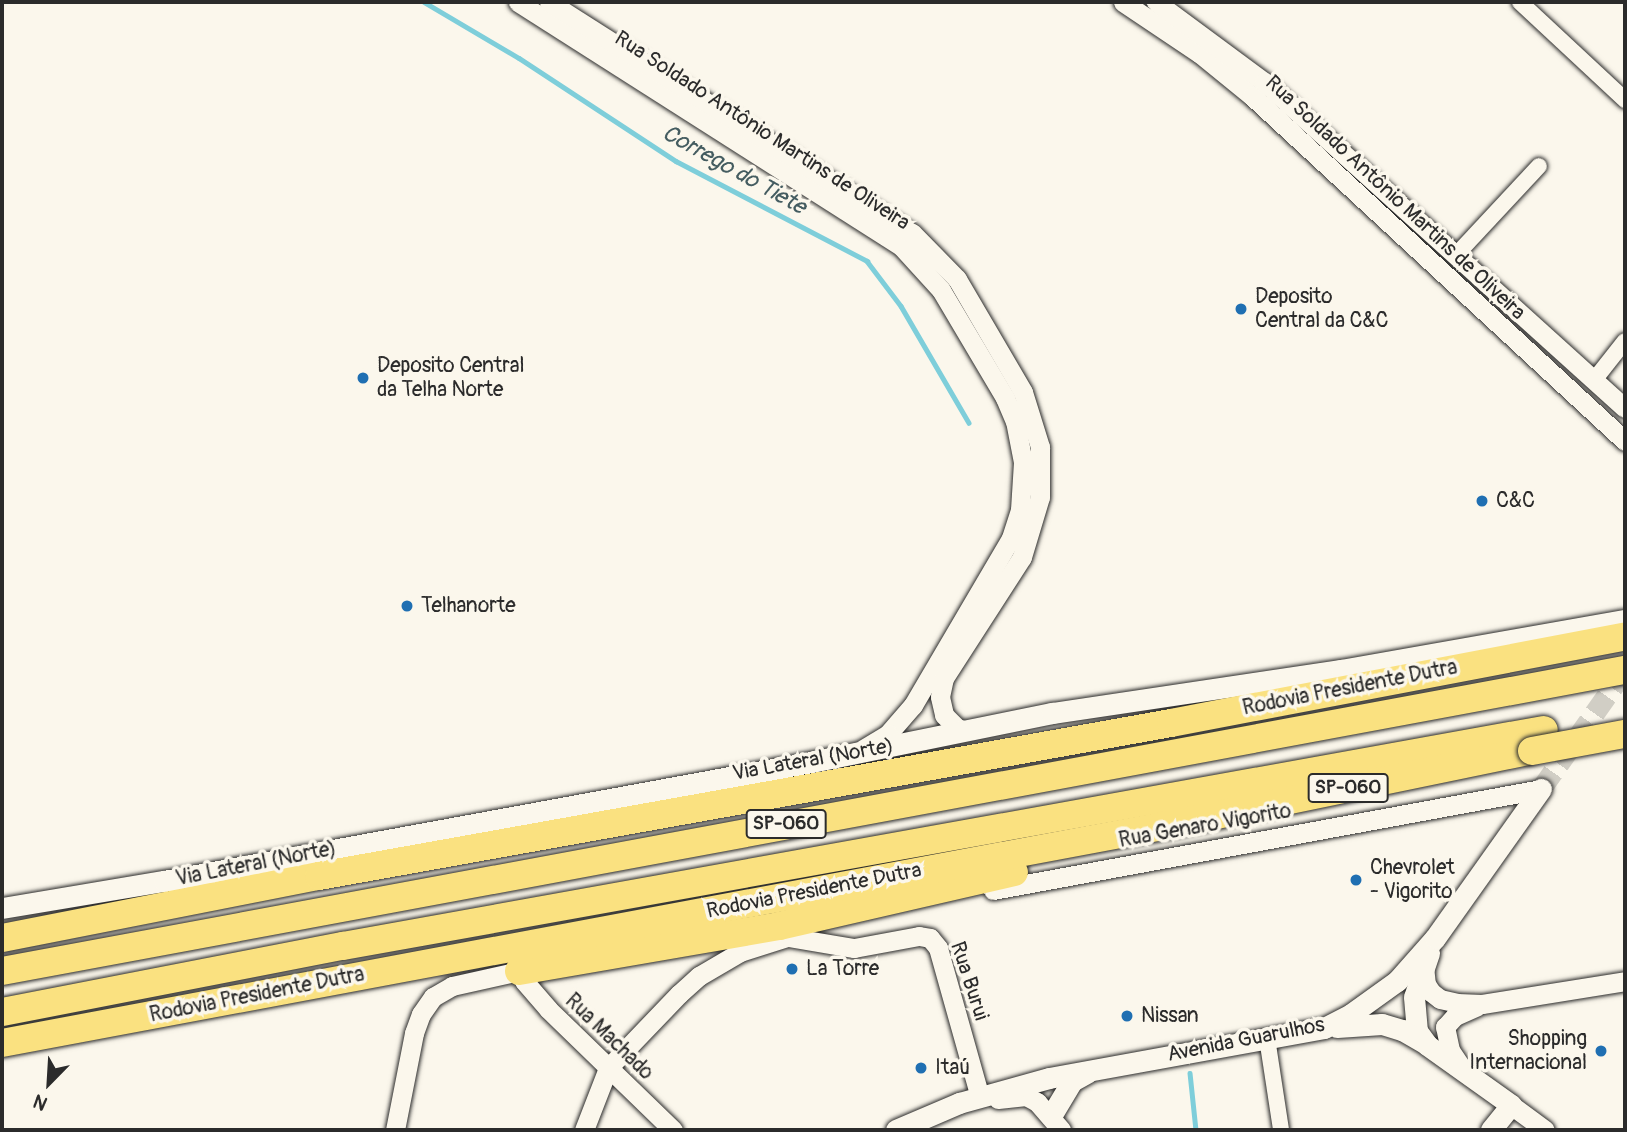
<!DOCTYPE html>
<meta charset="utf-8">
<style>
body{margin:0}
#map{position:relative;width:1627px;height:1132px;overflow:hidden;background:#fbf7ec;font-family:Pangolin,sans-serif}
div>[style]{position:absolute}
.stream>*{height:4.5px;margin:-2.25px;padding:0 2.25px;transform-origin:2.25px;border-radius:2.25px;background:#7eceda}
.secondary-tunnel>*{height:21px;margin-top:-10.5px;transform-origin:0;background:repeating-linear-gradient(90deg,#d1cec5 0 21px,transparent 0 31px)}
.roads{filter:drop-shadow(0 0 2px #2b2b2b) drop-shadow(0 0 2px #2b2b2b)}
.minor>*{height:16px;margin:-8px;padding:0 8px;transform-origin:8px;border-radius:8px;background:#fbf7ec}
.tertiary>*{height:19px;margin:-9.5px;padding:0 9.5px;transform-origin:9.5px;border-radius:9.5px;background:#fbf7ec}
.secondary>*{height:21px;margin:-10.5px;padding:0 10.5px;transform-origin:10.5px;border-radius:10.5px;background:#fbf7ec}
.motorway>*{height:28px;margin:-14px;padding:0 14px;transform-origin:14px;border-radius:14px;background:#fae180}
.bridges{filter:drop-shadow(0 0 2px #2b2b2b) drop-shadow(0 0 2px #2b2b2b)}
.motorway-bridge>*{height:28px;margin:-14px;padding:0 14px;transform-origin:14px;border-radius:14px;background:#fae180}
.dots>*{width:19px;height:19px;translate:-50% -50%;box-sizing:border-box;border:4px solid #fbf7ec;border-radius:50%}
span{translate:-50% -50%;white-space:nowrap;text-align:center;line-height:1.15;-webkit-text-stroke:7px #fbf7ec;paint-order:stroke}
.shield-label span{padding:2px 5px;background:#fbf7ec;border:2px solid;border-radius:5px;-webkit-text-stroke-width:0}
.shield-label{font-size:19px;color:#2b2b2b;font-weight:700}
.street-label{font-size:21px;color:#2b2b2b}
.poi-label{font-size:21px;color:#2b2b2b}
.left{translate:0 -50%;text-align:left}
.right{translate:-100% -50%;text-align:right}
.water-label{font-size:23px;color:#445c60;font-style:italic}
.frame{position:absolute;inset:0;border:4px solid #2b2b2b;pointer-events:none}
.north{position:absolute;left:14px;top:1048px;width:70px;height:70px;-webkit-text-stroke:5px #fbf7ec;paint-order:stroke;rotate:204deg;font-size:19px;font-weight:700;line-height:28px;text-align:center;color:#2b2b2b}
.north::after{content:'';display:block;margin:auto;width:24px;height:32px;background:#2b2b2b;clip-path:polygon(50% 0,100% 100%,50% 72%,0 100%)}
</style>
<div id="map">
<div class="stream">
<i style="left:424px;top:2px;width:110px;rotate:30.5deg"></i>
<i style="left:519px;top:58px;width:188px;rotate:33.3deg"></i>
<i style="left:676px;top:161px;width:216px;rotate:27.6deg"></i>
<i style="left:867px;top:261px;width:56px;rotate:52.9deg"></i>
<i style="left:901px;top:306px;width:135px;rotate:59.8deg"></i>
<i style="left:1190px;top:1073px;width:57px;rotate:84deg"></i>
</div>
<div class="secondary-tunnel">
<i style="left:1541px;top:789px;width:146px;rotate:-54.8deg"></i>
</div>
<div class="roads">
<div class="minor">
<i style="left:1520px;top:2px;width:144px;rotate:43deg"></i>
<i style="left:1457px;top:254px;width:120px;rotate:-47deg"></i>
<i style="left:1595px;top:379px;width:48px;rotate:-51.7deg"></i>
<i style="left:1267px;top:1038px;width:93px;rotate:81.3deg"></i>
</div>
<div class="tertiary">
<i style="left:518px;top:2px;width:456px;rotate:32.5deg"></i>
<i style="left:902px;top:247px;width:58px;rotate:47.8deg"></i>
<i style="left:941px;top:290px;width:126px;rotate:59.3deg"></i>
<i style="left:1005px;top:398px;width:25px;rotate:67deg"></i>
<i style="left:1015px;top:421px;width:42px;rotate:79deg"></i>
<i style="left:1023px;top:462px;width:48px;rotate:93.6deg"></i>
<i style="left:1020px;top:510px;width:29px;rotate:108deg"></i>
<i style="left:1011px;top:538px;width:194px;rotate:120.4deg"></i>
<i style="left:913px;top:705px;width:38px;rotate:131deg"></i>
<i style="left:888px;top:734px;width:29px;rotate:149deg"></i>
<i style="left:549px;top:2px;width:430px;rotate:32.5deg"></i>
<i style="left:912px;top:233px;width:64px;rotate:45.6deg"></i>
<i style="left:957px;top:279px;width:131px;rotate:59.7deg"></i>
<i style="left:1023px;top:392px;width:58px;rotate:72.8deg"></i>
<i style="left:1040px;top:447px;width:50px;rotate:90deg"></i>
<i style="left:1040px;top:497px;width:63px;rotate:106.7deg"></i>
<i style="left:1022px;top:557px;width:144px;rotate:122.8deg"></i>
<i style="left:944px;top:678px;width:19px;rotate:102deg"></i>
<i style="left:940px;top:697px;width:18px;rotate:77deg"></i>
<i style="left:944px;top:715px;width:18px;rotate:45deg"></i>
<i style="left:957px;top:728px;width:9px;rotate:18deg"></i>
<i style="left:1123px;top:2px;width:92px;rotate:33.9deg"></i>
<i style="left:1199px;top:53px;width:68px;rotate:39.1deg"></i>
<i style="left:1252px;top:96px;width:508px;rotate:42.77deg"></i>
<i style="left:1156px;top:2px;width:134px;rotate:36.5deg"></i>
<i style="left:1264px;top:82px;width:486px;rotate:42.1deg"></i>
<i style="left:993px;top:890px;width:557px;rotate:-10.44deg"></i>
<i style="left:788px;top:937px;width:67px;rotate:9.5deg"></i>
<i style="left:854px;top:948px;width:66px;rotate:-10.5deg"></i>
<i style="left:919px;top:936px;width:11px;rotate:10deg"></i>
<i style="left:930px;top:938px;width:13px;rotate:51deg"></i>
<i style="left:938px;top:948px;width:155px;rotate:74.3deg"></i>
<i style="left:1424px;top:966px;width:18px;rotate:84deg"></i>
<i style="left:1426px;top:984px;width:9px;rotate:58deg"></i>
<i style="left:1431px;top:992px;width:11px;rotate:38deg"></i>
<i style="left:1440px;top:999px;width:17px;rotate:13deg"></i>
<i style="left:1457px;top:1003px;width:25px;rotate:2deg"></i>
<i style="left:1482px;top:1004px;width:145px;rotate:-9.1deg"></i>
<i style="left:1464px;top:1071px;width:25px;rotate:-124deg"></i>
<i style="left:1450px;top:1050px;width:24px;rotate:-102deg"></i>
<i style="left:1445px;top:1027px;width:15px;rotate:-48deg"></i>
<i style="left:1455px;top:1016px;width:24px;rotate:-24deg"></i>
<i style="left:998px;top:1099px;width:28px;rotate:-6deg"></i>
<i style="left:1026px;top:1096px;width:13px;rotate:29deg"></i>
<i style="left:1037px;top:1102px;width:37px;rotate:49deg"></i>
<i style="left:1511px;top:1105px;width:42px;rotate:36.3deg"></i>
<i style="left:395px;top:1130px;width:99px;rotate:-78.9deg"></i>
<i style="left:414px;top:1033px;width:20px;rotate:-70deg"></i>
<i style="left:421px;top:1014px;width:21px;rotate:-55deg"></i>
<i style="left:433px;top:997px;width:22px;rotate:-30deg"></i>
<i style="left:452px;top:986px;width:69px;rotate:-12.6deg"></i>
<i style="left:519px;top:971px;width:11px;rotate:63deg"></i>
<i style="left:524px;top:981px;width:37px;rotate:49deg"></i>
<i style="left:548px;top:1009px;width:174px;rotate:44.1deg"></i>
<i style="left:584px;top:1130px;width:66px;rotate:-68.8deg"></i>
<i style="left:608px;top:1068px;width:103px;rotate:-46.2deg"></i>
<i style="left:679px;top:994px;width:27px;rotate:-42deg"></i>
<i style="left:699px;top:976px;width:48px;rotate:-30.3deg"></i>
<i style="left:740px;top:952px;width:52px;rotate:-17.7deg"></i>
</div>
<div class="secondary">
<i style="left:2px;top:908px;width:164px;rotate:-9.5deg"></i>
<i style="left:164px;top:881px;width:658px;rotate:-10.42deg"></i>
<i style="left:811px;top:762px;width:246px;rotate:-11.5deg"></i>
<i style="left:1052px;top:713px;width:292px;rotate:-8.5deg"></i>
<i style="left:1341px;top:670px;width:288px;rotate:-10deg"></i>
<i style="left:1429px;top:953px;width:46px;rotate:108.8deg"></i>
<i style="left:1414px;top:997px;width:34px;rotate:85deg"></i>
<i style="left:1417px;top:1031px;width:17px;rotate:54deg"></i>
<i style="left:1427px;top:1045px;width:103px;rotate:35.5deg"></i>
<i style="left:1511px;top:1105px;width:32px;rotate:129deg"></i>
<i style="left:1337px;top:1027px;width:45px;rotate:-3.8deg"></i>
<i style="left:1382px;top:1024px;width:21px;rotate:17deg"></i>
<i style="left:1402px;top:1030px;width:28px;rotate:30deg"></i>
<i style="left:1051px;top:1116px;width:41px;rotate:-59deg"></i>
<i style="left:1072px;top:1081px;width:18px;rotate:-29deg"></i>
<i style="left:896px;top:1130px;width:69px;rotate:-23.2deg"></i>
<i style="left:959px;top:1103px;width:93px;rotate:-15.5deg"></i>
<i style="left:1049px;top:1078px;width:280px;rotate:-10.3deg"></i>
<i style="left:1324px;top:1028px;width:30px;rotate:-27deg"></i>
<i style="left:1351px;top:1014px;width:57px;rotate:-35.7deg"></i>
<i style="left:1397px;top:981px;width:57px;rotate:-48.5deg"></i>
<i style="left:1435px;top:938px;width:183px;rotate:-54.6deg"></i>
</div>
<div class="motorway">
<i style="left:2px;top:938px;width:323px;rotate:-11.1deg"></i>
<i style="left:319px;top:876px;width:866px;rotate:-10.18deg"></i>
<i style="left:1171px;top:723px;width:462px;rotate:-10.8deg"></i>
<i style="left:2px;top:971px;width:1651px;rotate:-10.51deg"></i>
<i style="left:519px;top:971px;width:264px;rotate:-9.8deg"></i>
<i style="left:779px;top:926px;width:241px;rotate:-12.9deg"></i>
<i style="left:2px;top:1012px;width:347px;rotate:-11deg"></i>
<i style="left:343px;top:946px;width:1220px;rotate:-10.2deg"></i>
<i style="left:2px;top:1043px;width:1181px;rotate:-10.59deg"></i>
<i style="left:1163px;top:826px;width:369px;rotate:-11.6deg"></i>
</div>
</div>
<div class="bridges">
<div class="motorway-bridge">
<i style="left:1532px;top:751px;width:95px;rotate:-10.4deg"></i>
</div>
</div>
<div class="dots">
<i style="left:1241px;top:309px;background:#1f6fb2"></i>
<i style="left:363px;top:378px;background:#1f6fb2"></i>
<i style="left:1482px;top:501px;background:#1f6fb2"></i>
<i style="left:407px;top:606px;background:#1f6fb2"></i>
<i style="left:1356px;top:880px;background:#1f6fb2"></i>
<i style="left:792px;top:969px;background:#1f6fb2"></i>
<i style="left:1127px;top:1016px;background:#1f6fb2"></i>
<i style="left:1601px;top:1051px;background:#1f6fb2"></i>
<i style="left:921px;top:1068px;background:#1f6fb2"></i>
</div>
<div class="shield-label">
<span style="left:1348px;top:788px">SP-060</span>
<span style="left:786px;top:824px">SP-060</span>
</div>
<div class="street-label">
<span style="left:762px;top:131px;rotate:33deg">Rua Soldado Antônio Martins de Oliveira</span>
<span style="left:1395px;top:198px;rotate:43deg">Rua Soldado Antônio Martins de Oliveira</span>
<span style="left:1350px;top:688px;rotate:-11deg">Rodovia Presidente Dutra</span>
<span style="left:813px;top:760px;rotate:-10deg">Via Lateral (Norte)</span>
<span style="left:1205px;top:826px;rotate:-10deg">Rua Genaro Vigorito</span>
<span style="left:256px;top:864px;rotate:-11deg">Via Lateral (Norte)</span>
<span style="left:814px;top:891px;rotate:-11deg">Rodovia Presidente Dutra</span>
<span style="left:969px;top:981px;rotate:72deg">Rua Burui</span>
<span style="left:257px;top:995px;rotate:-11deg">Rodovia Presidente Dutra</span>
<span style="left:609px;top:1037px;rotate:44deg">Rua Machado</span>
<span style="left:1246px;top:1040px;rotate:-11deg">Avenida Guarulhos</span>
</div>
<div class="poi-label">
<span class="left" style="left:1255px;top:309px">Deposito<br>Central da C&amp;C</span>
<span class="left" style="left:377px;top:378px">Deposito Central<br>da Telha Norte</span>
<span class="left" style="left:1496px;top:501px">C&amp;C</span>
<span class="left" style="left:421px;top:606px">Telhanorte</span>
<span class="left" style="left:1370px;top:880px">Chevrolet<br>- Vigorito</span>
<span class="left" style="left:806px;top:969px">La Torre</span>
<span class="left" style="left:1141px;top:1016px">Nissan</span>
<span class="right" style="left:1587px;top:1051px">Shopping<br>Internacional</span>
<span class="left" style="left:935px;top:1068px">Itaú</span>
</div>
<div class="water-label">
<span style="left:734px;top:170px;rotate:29deg">Corrego do Tiete</span>
</div>
<div class="frame"></div>
<div class="north">N</div>
</div>
